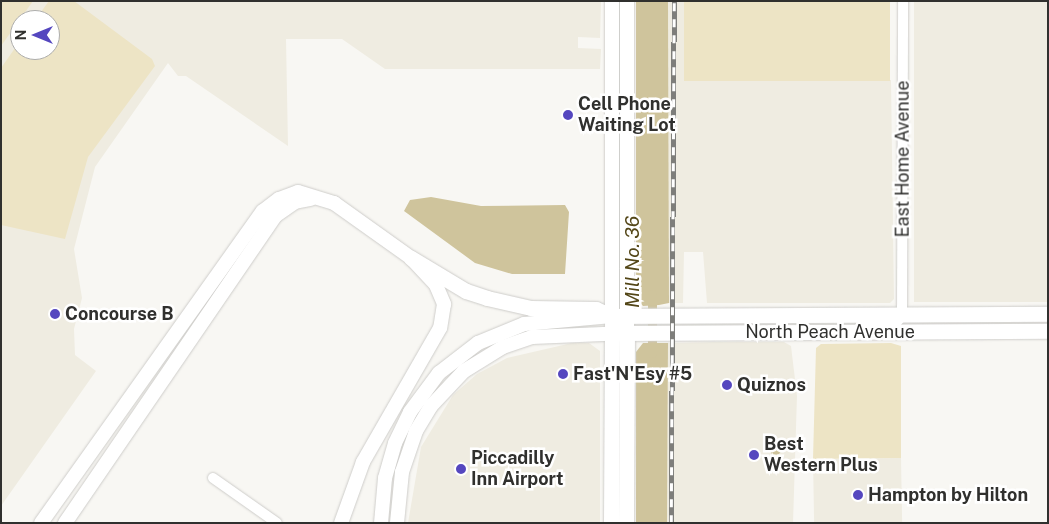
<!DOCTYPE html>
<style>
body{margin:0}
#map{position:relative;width:1049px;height:524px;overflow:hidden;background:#f8f7f3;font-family:"Public Sans",sans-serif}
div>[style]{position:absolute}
.built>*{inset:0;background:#efece1;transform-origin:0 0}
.green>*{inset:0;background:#ede4c5;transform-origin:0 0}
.water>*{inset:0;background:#cfc49c}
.round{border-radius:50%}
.canal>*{height:9px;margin:-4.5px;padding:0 4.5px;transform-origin:4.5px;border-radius:4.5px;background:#cfc49c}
.roads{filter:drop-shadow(0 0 1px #cecdca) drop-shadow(0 0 1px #cecdca)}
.street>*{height:10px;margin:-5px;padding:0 5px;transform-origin:5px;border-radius:5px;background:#fff}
.secondary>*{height:14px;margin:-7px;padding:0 7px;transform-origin:7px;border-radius:7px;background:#fff}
.primary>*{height:15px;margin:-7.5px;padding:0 7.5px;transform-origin:7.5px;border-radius:7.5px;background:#fff}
.rail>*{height:4.5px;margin-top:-2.25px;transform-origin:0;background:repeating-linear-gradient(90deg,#fff 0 8px,#7e7e7b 0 16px);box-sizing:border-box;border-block:1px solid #7e7e7b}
.dots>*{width:14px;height:14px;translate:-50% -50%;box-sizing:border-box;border:2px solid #fff;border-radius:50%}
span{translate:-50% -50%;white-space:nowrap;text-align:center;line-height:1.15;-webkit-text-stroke:5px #fff;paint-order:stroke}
.poi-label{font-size:18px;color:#30302e;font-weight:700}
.left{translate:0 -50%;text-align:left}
.street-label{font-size:18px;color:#30302e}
.water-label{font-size:19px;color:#534617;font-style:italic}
.frame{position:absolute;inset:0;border:2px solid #30302e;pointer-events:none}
.north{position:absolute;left:10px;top:10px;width:50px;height:50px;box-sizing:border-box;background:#fff;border:1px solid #acacab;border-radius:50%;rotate:270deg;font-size:14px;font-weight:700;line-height:20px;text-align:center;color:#30302e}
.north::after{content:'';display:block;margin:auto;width:18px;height:22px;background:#5547bf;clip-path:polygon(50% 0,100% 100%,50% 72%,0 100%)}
</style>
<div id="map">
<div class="built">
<i style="clip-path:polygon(evenodd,1px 1px,601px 1px,600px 38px,578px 37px,578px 48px,601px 49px,600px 69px,385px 69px,342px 39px,286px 39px,288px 146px,186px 76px,178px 76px,168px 63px,95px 167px,74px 249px,82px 298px,74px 329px,75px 355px,96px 371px,1px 506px,1px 1px,20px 20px,50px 20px,50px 50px,20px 50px,20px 20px)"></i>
<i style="clip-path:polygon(668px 1px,684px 1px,684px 81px,891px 80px,894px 299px,890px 303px,707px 303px,703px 252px,684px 252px,683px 303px,669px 303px)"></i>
<i style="left:914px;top:1px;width:134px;height:301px"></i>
<i style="clip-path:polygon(715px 342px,784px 342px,791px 346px,797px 396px,793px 523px,667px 523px,668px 343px)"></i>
<i style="clip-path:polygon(572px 343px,589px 343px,600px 351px,600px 523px,408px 523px,421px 447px,453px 395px,477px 374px,507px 358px)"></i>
<i style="left:901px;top:458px;width:65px;height:88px;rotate:89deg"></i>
</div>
<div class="green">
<i style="clip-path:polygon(1px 1px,33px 1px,1px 46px)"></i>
<i style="clip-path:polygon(49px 1px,74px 1px,152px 59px,155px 66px,88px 157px,65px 239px,1px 225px,1px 68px,20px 41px,20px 50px,50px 50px,50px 20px,35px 20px)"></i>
<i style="left:684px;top:1px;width:206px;height:80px"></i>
<i style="clip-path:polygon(891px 343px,901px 346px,901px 458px,813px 459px,816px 348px,821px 344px)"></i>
</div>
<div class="water">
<i style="clip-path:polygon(636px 1px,668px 1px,669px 303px,659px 305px,643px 306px,636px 298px)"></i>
<i style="clip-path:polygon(431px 197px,481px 206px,565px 205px,569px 212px,565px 274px,512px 274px,475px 263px,404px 211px,410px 200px)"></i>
<i style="clip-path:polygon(643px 343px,668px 343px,667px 523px,636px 523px,636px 352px)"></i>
<i class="round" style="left:769.5px;top:443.5px;width:11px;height:11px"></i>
</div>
<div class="canal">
<i style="left:652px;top:294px;width:59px;rotate:90deg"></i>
</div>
<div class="roads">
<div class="street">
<i style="left:856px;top:330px;width:10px;rotate:-29deg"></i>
<i style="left:865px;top:325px;width:31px;rotate:-4deg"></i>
<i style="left:896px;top:323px;width:9px;rotate:-49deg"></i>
<i style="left:902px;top:316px;width:315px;rotate:-89.8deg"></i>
<i style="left:213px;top:478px;width:78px;rotate:35.1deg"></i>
</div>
<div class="secondary">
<i style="left:41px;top:523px;width:383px;rotate:-54.6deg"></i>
<i style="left:263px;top:211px;width:20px;rotate:-37deg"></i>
<i style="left:279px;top:199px;width:20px;rotate:-20deg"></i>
<i style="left:298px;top:192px;width:38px;rotate:17deg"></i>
<i style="left:334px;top:203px;width:95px;rotate:35.5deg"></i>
<i style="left:411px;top:258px;width:37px;rotate:47deg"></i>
<i style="left:436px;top:285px;width:21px;rotate:67deg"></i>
<i style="left:444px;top:304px;width:24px;rotate:99deg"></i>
<i style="left:440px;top:328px;width:155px;rotate:119.9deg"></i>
<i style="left:363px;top:462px;width:65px;rotate:109.8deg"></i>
<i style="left:65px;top:523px;width:372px;rotate:-55.6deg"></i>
<i style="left:275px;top:216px;width:24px;rotate:-35deg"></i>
<i style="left:295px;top:202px;width:16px;rotate:-11deg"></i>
<i style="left:381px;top:523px;width:45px;rotate:-84.9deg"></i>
<i style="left:385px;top:478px;width:36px;rotate:-74deg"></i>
<i style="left:395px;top:443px;width:34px;rotate:-64deg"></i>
<i style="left:410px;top:412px;width:49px;rotate:-53.4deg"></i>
<i style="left:439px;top:373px;width:49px;rotate:-37.6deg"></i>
<i style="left:478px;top:343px;width:50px;rotate:-22.4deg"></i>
<i style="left:524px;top:324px;width:88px;rotate:-5.2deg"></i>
<i style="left:612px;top:316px;width:315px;rotate:-90deg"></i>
<i style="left:397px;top:523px;width:51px;rotate:-84.4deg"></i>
<i style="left:402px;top:472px;width:43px;rotate:-71.1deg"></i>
<i style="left:416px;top:431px;width:29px;rotate:-59deg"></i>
<i style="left:431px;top:406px;width:48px;rotate:-46.7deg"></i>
<i style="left:464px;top:371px;width:46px;rotate:-31.6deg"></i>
<i style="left:503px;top:347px;width:31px;rotate:-19deg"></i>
<i style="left:532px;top:337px;width:95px;rotate:-2.4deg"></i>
<i style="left:627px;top:333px;width:332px;rotate:-90deg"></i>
</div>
<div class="primary">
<i style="left:411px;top:258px;width:64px;rotate:31deg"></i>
<i style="left:466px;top:291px;width:22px;rotate:18deg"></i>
<i style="left:487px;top:298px;width:45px;rotate:12.8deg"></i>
<i style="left:531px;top:308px;width:65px;rotate:0.9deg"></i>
<i style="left:596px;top:309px;width:17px;rotate:24deg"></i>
<i style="left:612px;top:316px;width:436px;rotate:-0.3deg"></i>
<i style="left:611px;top:523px;width:207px;rotate:-89.7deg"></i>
<i style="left:626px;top:523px;width:190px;rotate:-89.7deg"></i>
<i style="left:627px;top:333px;width:421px;rotate:-0.3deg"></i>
</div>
</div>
<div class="rail">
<i style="left:671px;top:523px;width:522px;rotate:-89.67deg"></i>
</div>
<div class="dots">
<i style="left:568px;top:115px;background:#5547bf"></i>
<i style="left:55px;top:314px;background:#5547bf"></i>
<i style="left:563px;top:374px;background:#5547bf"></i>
<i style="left:727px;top:385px;background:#5547bf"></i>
<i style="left:754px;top:455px;background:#5547bf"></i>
<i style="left:461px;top:469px;background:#5547bf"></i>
<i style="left:858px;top:495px;background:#5547bf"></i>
</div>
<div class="poi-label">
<span class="left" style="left:578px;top:115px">Cell Phone<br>Waiting Lot</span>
<span class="left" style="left:65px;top:314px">Concourse B</span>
<span class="left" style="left:573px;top:374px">Fast'N'Esy #5</span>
<span class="left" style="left:737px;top:385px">Quiznos</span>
<span class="left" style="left:764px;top:455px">Best<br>Western Plus</span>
<span class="left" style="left:471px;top:469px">Piccadilly<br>Inn Airport</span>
<span class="left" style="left:868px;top:495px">Hampton by Hilton</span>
</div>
<div class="street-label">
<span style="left:903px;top:159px;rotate:-90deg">East Home Avenue</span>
<span style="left:830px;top:332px">North Peach Avenue</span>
</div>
<div class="water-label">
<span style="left:633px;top:262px;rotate:-90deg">Mill No. 36</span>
</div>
<div class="frame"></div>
<div class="north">N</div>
</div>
